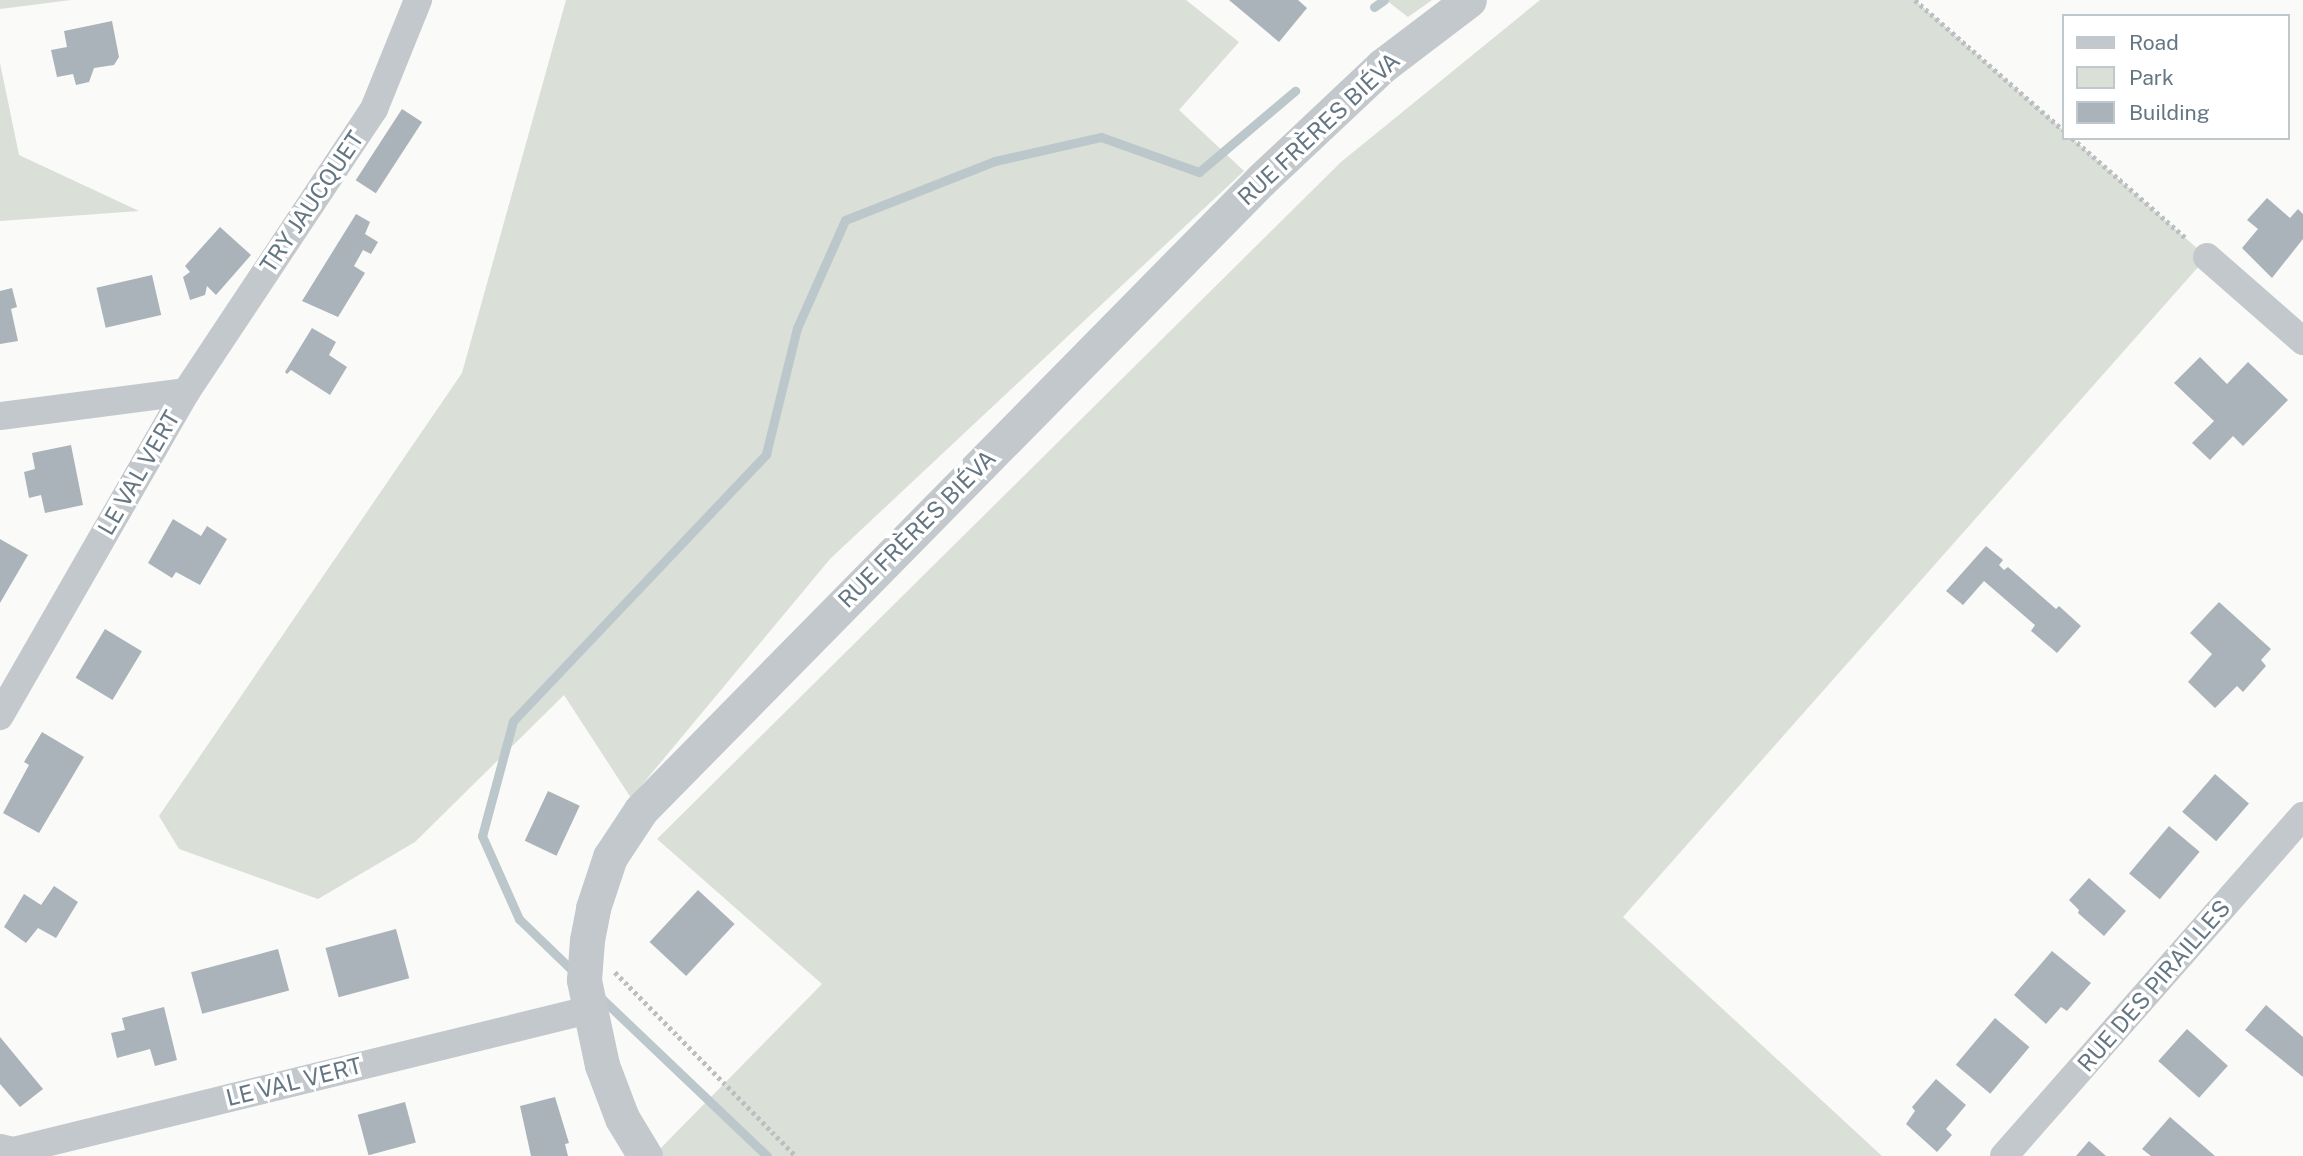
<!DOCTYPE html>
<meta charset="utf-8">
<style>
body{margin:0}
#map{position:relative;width:2303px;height:1156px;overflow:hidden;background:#fafaf8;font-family:"Public Sans",sans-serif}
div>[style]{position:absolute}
.green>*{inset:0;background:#dadfd7}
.stream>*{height:9px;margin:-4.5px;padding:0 4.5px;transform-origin:4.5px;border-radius:4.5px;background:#bbc7cb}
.building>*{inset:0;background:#aab3b9;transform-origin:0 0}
.path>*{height:4.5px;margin-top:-2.25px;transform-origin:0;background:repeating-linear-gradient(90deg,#bbbfc2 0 3.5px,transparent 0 7px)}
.minor>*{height:28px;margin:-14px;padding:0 14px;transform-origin:14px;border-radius:14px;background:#c3c8cc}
.tertiary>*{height:35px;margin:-17.5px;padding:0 17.5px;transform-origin:17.5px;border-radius:17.5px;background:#c3c8cc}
span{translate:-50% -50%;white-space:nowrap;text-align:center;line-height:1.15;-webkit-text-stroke:7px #fff;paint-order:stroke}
.street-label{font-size:23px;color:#657683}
.legend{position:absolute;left:2062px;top:14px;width:228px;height:126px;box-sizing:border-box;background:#fff;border:2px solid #c1c8cd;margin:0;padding:9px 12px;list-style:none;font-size:21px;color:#657683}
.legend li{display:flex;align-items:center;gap:14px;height:35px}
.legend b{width:35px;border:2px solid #c1c8cd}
</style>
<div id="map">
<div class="green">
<i style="clip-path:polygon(0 0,71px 0,0 9px)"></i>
<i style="clip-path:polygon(566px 0,1186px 0,1239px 42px,1179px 110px,1244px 171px,830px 559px,631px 798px,564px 695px,415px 842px,318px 899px,179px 849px,159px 816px,462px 373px)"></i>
<i style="clip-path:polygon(1386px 0,1432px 0,1408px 17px)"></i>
<i style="clip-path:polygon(1540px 0,1915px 0,2063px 130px,2063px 138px,2072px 138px,2207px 257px,1623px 917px,1882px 1156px,653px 1156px,822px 984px,657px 839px,1341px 162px)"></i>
<i style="clip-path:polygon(0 63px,19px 155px,139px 211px,0 221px)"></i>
</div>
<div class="stream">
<i style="left:1374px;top:7px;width:12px;rotate:-35deg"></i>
<i style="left:576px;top:974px;width:79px;rotate:-136deg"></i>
<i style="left:519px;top:919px;width:91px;rotate:-114deg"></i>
<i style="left:482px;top:836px;width:119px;rotate:-74.9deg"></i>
<i style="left:513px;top:721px;width:368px;rotate:-46.5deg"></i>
<i style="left:766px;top:454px;width:130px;rotate:-76.2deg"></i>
<i style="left:797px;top:328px;width:118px;rotate:-66deg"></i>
<i style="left:845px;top:220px;width:161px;rotate:-21.5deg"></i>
<i style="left:995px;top:161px;width:109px;rotate:-12.8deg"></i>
<i style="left:1101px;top:137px;width:104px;rotate:19.7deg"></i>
<i style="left:1199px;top:172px;width:126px;rotate:-40.2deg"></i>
<i style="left:599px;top:996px;width:232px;rotate:43.6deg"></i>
</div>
<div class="building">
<i style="clip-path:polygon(1229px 0,1298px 0,1307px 8px,1279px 42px)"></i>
<i style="clip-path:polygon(112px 21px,119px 57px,114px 65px,94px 68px,89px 82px,76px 85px,73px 74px,57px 77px,51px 50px,67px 47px,64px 31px)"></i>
<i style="left:402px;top:109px;width:24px;height:85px;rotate:33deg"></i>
<i style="clip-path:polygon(2267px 198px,2290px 218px,2298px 209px,2303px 214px,2303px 239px,2272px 278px,2242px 248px,2258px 229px,2247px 220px)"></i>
<i style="clip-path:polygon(356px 214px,370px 222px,365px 234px,378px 242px,371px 254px,363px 250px,354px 266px,365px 273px,338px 317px,302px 301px)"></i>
<i style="clip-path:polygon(220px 227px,251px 255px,216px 295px,207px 286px,205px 295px,190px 300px,183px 277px,190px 272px,185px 266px)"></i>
<i style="left:152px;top:275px;width:41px;height:57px;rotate:77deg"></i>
<i style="clip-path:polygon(12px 288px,17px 307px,11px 309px,18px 341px,0 344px,0 291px)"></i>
<i style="clip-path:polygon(312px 328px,336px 342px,329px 355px,347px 367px,330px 395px,291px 370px,287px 374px,285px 372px)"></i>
<i style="clip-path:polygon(2200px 357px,2227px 384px,2248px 362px,2288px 400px,2243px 446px,2233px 436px,2210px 460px,2192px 443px,2214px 421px,2174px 383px)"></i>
<i style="clip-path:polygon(71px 445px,83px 505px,45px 513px,41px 495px,29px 498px,24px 472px,35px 469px,32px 453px)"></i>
<i style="clip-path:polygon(173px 519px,201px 536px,207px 526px,227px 539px,200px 585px,176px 572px,172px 578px,148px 563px)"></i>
<i style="clip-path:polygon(0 539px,28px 555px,0 603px)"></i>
<i style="clip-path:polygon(1986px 546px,2003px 560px,1999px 565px,2004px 570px,2008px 567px,2056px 609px,2059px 606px,2081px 626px,2057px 653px,2031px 631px,2035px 625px,1984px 581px,1963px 605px,1946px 591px)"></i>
<i style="clip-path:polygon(2219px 602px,2271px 649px,2261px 660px,2266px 666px,2243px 692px,2237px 686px,2215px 708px,2188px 682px,2212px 654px,2190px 633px)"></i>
<i style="left:105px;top:629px;width:43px;height:57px;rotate:31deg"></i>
<i style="clip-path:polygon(42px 732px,84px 757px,39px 833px,3px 813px,29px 765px,24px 762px)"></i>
<i style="left:2215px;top:774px;width:45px;height:50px;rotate:41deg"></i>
<i style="left:548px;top:791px;width:35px;height:55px;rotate:25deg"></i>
<i style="left:2169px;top:826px;width:40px;height:62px;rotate:40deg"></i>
<i style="clip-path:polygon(2089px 878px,2126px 911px,2104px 936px,2078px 913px,2079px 910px,2069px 900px)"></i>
<i style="clip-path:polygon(54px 886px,78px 902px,56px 938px,38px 928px,26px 943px,4px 927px,24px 894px,41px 905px)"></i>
<i style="left:698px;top:890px;width:50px;height:71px;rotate:43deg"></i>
<i style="left:396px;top:929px;width:51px;height:73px;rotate:75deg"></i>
<i style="left:278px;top:949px;width:43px;height:90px;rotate:75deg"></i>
<i style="clip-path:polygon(2052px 951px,2091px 983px,2067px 1011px,2061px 1007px,2046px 1024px,2014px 995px)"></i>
<i style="clip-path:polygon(2266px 1005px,2303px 1037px,2303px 1077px,2245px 1030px)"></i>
<i style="clip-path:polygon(164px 1007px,177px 1060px,155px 1066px,150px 1049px,117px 1058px,111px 1033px,125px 1030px,122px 1018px)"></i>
<i style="left:1995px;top:1018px;width:45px;height:61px;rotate:40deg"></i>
<i style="left:2187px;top:1029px;width:55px;height:43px;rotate:42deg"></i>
<i style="clip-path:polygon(0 1037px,43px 1089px,20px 1107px,0 1084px)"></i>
<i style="clip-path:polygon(1936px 1079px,1966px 1105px,1946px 1129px,1952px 1135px,1937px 1152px,1906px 1124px,1915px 1111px,1912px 1107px)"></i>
<i style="clip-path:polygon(555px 1097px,569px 1143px,565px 1144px,568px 1156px,531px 1156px,520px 1106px)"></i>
<i style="left:405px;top:1102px;width:42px;height:49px;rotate:75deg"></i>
<i style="clip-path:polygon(2170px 1117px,2215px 1156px,2151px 1156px,2142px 1149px)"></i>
<i style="clip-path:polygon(2089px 1141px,2106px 1156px,2076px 1156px)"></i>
</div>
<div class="path">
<i style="left:1915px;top:0;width:197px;rotate:41.3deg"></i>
<i style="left:2072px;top:138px;width:153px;rotate:41.3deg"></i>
<i style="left:615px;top:972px;width:258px;rotate:45.5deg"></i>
</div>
<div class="minor">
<i style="left:2207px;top:257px;width:128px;rotate:41.2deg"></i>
<i style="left:186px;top:392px;width:340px;rotate:-56.4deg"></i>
<i style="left:374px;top:109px;width:118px;rotate:-68deg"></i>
<i style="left:0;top:416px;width:188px;rotate:-7.4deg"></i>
<i style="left:186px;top:392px;width:374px;rotate:119.9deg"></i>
<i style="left:0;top:1148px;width:13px;rotate:13deg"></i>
<i style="left:13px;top:1151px;width:593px;rotate:-13.76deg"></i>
<i style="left:2004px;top:1156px;width:453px;rotate:-48.7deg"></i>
</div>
<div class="tertiary">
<i style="left:645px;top:1156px;width:44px;rotate:-121.2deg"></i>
<i style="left:622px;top:1118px;width:57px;rotate:-110.7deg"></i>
<i style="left:602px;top:1065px;width:87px;rotate:-102deg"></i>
<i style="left:584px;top:980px;width:40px;rotate:-85.7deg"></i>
<i style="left:587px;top:940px;width:33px;rotate:-79deg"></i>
<i style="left:593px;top:908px;width:54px;rotate:-71.6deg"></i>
<i style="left:610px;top:857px;width:56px;rotate:-56.6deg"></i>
<i style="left:641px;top:810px;width:884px;rotate:-45.46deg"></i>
<i style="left:1261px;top:180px;width:166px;rotate:-43.3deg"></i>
<i style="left:1382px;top:66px;width:109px;rotate:-37.2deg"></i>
</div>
<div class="street-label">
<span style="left:1319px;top:129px;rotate:-43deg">RUE FRÈRES BIÉVA</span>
<span style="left:312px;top:202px;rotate:-56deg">TRY JAUCQUET</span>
<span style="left:139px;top:473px;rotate:-60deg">LE VAL VERT</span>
<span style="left:917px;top:529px;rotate:-45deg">RUE FRÈRES BIÉVA</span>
<span style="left:2154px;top:986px;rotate:-49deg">RUE DES PIRAILLES</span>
<span style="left:294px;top:1082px;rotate:-14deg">LE VAL VERT</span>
</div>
<ul class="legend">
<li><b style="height:9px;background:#c3c8cc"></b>Road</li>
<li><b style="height:19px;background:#dadfd7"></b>Park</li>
<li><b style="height:19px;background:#aab3b9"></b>Building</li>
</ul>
</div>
